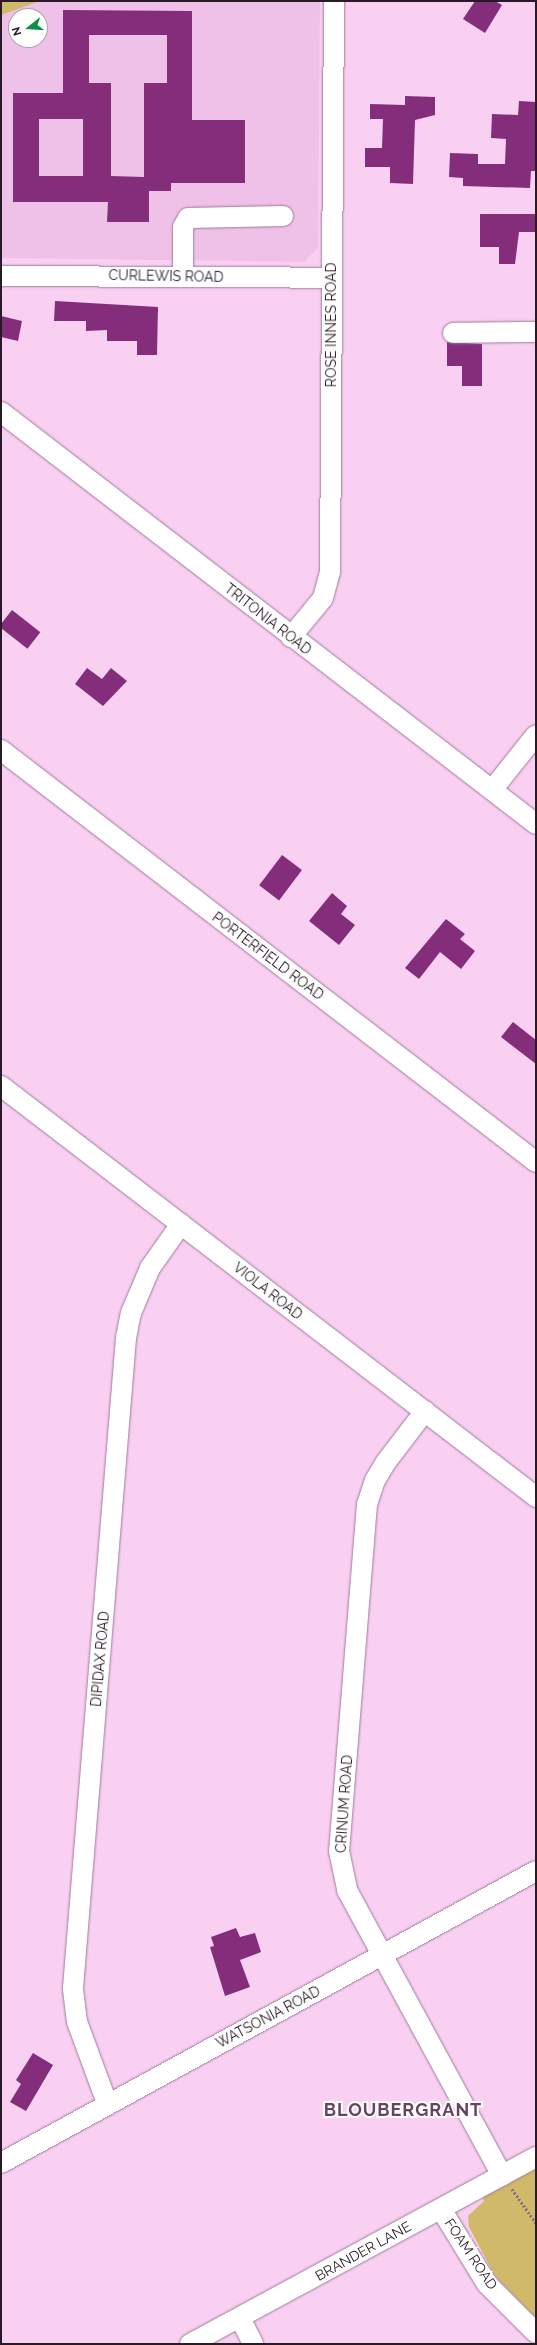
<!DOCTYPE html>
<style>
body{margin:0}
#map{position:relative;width:537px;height:2345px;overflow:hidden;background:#f9d0f2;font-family:Raleway,sans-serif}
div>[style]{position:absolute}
.built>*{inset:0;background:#f0c1e8}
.green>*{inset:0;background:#d1b96a}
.building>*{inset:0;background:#842e7b;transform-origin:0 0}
.path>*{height:2.5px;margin-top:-1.25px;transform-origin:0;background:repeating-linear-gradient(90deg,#876d83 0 2px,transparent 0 4px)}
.roads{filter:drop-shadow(0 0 1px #a07b9a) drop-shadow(0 0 1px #a07b9a)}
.minor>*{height:20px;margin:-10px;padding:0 10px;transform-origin:10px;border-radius:10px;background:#fff}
span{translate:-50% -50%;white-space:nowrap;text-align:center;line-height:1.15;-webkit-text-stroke:4px #fff;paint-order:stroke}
.street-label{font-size:14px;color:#281a26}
.district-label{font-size:18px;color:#674561;font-weight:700;letter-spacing:1px}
.frame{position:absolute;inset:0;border:2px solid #281a26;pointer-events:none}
.north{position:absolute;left:8px;top:8px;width:40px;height:40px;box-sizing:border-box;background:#fff;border:1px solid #a9a3a8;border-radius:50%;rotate:253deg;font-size:11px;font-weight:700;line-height:16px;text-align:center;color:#281a26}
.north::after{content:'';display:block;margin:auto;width:14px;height:18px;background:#0f8e4a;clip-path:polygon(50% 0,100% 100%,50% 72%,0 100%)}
</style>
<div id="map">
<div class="built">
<i style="clip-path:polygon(evenodd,1px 1px,320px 1px,318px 248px,304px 262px,1px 258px,1px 1px,16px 16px,40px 16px,40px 40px,16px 40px,16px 16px)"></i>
</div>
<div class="green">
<i style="clip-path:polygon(1px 1px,40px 1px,1px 15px)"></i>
<i style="clip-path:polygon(536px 2168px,536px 2318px,495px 2276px,469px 2227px,468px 2216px,484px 2201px,482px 2197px)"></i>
</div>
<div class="building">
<i style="clip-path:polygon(475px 1px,495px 1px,502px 5px,485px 33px,463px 19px)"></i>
<i style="clip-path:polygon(evenodd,63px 10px,192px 11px,192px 120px,245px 120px,245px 183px,171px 183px,171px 191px,149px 191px,149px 222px,107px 222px,108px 202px,13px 202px,13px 93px,63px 93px,63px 10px,89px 35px,167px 35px,167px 83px,144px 83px,144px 177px,111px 176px,111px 83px,89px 83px,89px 35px,63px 10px,39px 119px,83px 119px,83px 176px,39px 176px,39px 119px)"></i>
<i style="clip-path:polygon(405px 96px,435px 97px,435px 115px,415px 120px,413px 184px,390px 183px,390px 167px,365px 167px,365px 148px,382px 148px,383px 119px,370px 119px,370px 104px,405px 105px)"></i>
<i style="clip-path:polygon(519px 101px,536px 102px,535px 171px,531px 171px,530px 188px,463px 186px,463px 178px,449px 177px,450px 153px,478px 154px,478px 164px,505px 164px,506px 139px,491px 138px,492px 114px,518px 115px)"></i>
<i style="clip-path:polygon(480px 214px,535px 214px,535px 232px,519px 232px,515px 264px,499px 264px,499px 247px,480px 247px)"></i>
<i style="clip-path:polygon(55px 301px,158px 307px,157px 355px,137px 355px,137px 341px,107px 341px,107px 330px,86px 331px,86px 321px,54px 321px)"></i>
<i style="clip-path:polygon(1px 316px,22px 321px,18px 341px,1px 337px)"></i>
<i style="clip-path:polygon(447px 342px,482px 344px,482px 386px,462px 386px,462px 366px,447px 366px)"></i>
<i style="left:12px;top:610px;width:36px;height:21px;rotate:38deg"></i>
<i style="clip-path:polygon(87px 668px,102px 679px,111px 668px,127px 681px,103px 706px,75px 684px)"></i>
<i style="left:282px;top:855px;width:25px;height:38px;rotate:37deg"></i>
<i style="clip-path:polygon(332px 893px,347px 906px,341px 914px,355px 925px,339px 945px,309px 921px)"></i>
<i style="clip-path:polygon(446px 919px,465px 934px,460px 939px,475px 951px,461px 969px,440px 952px,419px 979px,405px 968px)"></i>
<i style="clip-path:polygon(513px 1022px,536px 1040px,536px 1064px,501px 1037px)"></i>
<i style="clip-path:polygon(236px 1928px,240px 1937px,255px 1933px,261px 1952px,240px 1960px,250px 1987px,225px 1996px,210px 1947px,214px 1946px,211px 1937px)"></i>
<i style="clip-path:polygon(33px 2053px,53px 2065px,26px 2111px,10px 2102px,21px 2084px,16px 2080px)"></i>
</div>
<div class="path">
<i style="left:512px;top:2189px;width:42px;rotate:54.8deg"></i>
</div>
<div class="roads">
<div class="minor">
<i style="left:1px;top:276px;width:330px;rotate:0.3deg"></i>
<i style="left:183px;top:277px;width:50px;rotate:-90deg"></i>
<i style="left:183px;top:227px;width:10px;rotate:-61deg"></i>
<i style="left:188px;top:218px;width:95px;rotate:-1.2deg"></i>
<i style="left:453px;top:333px;width:83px;rotate:-0.7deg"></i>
<i style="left:1px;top:412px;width:675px;rotate:37.6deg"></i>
<i style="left:291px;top:637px;width:50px;rotate:-50.6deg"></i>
<i style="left:323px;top:598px;width:27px;rotate:-75deg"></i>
<i style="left:330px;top:572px;width:571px;rotate:-89.6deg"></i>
<i style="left:1px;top:750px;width:675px;rotate:37.6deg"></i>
<i style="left:492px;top:790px;width:70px;rotate:-51.3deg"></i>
<i style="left:1px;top:1086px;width:675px;rotate:37.53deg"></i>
<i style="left:425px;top:1411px;width:64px;rotate:127.4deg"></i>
<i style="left:386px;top:1462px;width:21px;rotate:121deg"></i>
<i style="left:375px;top:1480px;width:25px;rotate:108deg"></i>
<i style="left:367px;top:1504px;width:348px;rotate:94.6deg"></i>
<i style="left:339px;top:1851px;width:40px;rotate:78deg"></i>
<i style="left:347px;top:1890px;width:325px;rotate:61.5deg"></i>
<i style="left:107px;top:2103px;width:86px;rotate:-110.3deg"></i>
<i style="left:77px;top:2022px;width:34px;rotate:-97deg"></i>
<i style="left:73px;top:1988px;width:652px;rotate:-85.34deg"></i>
<i style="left:126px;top:1338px;width:25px;rotate:-79deg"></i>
<i style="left:131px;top:1313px;width:49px;rotate:-67.1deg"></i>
<i style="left:150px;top:1268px;width:54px;rotate:-54.8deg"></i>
<i style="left:1px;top:2163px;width:609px;rotate:-28.63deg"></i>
<i style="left:441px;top:2209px;width:88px;rotate:58.5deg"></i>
<i style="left:487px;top:2284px;width:69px;rotate:45deg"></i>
<i style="left:240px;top:2318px;width:29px;rotate:63deg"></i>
<i style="left:190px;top:2344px;width:393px;rotate:-28.4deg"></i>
</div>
</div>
<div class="street-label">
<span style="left:166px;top:276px;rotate:1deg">CURLEWIS ROAD</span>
<span style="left:331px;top:325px;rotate:-90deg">ROSE INNES ROAD</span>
<span style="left:268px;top:619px;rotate:38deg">TRITONIA ROAD</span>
<span style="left:268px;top:956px;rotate:37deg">PORTERFIELD ROAD</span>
<span style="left:268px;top:1291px;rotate:38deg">VIOLA ROAD</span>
<span style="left:100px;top:1659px;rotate:-85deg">DIPIDAX ROAD</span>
<span style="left:344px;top:1804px;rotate:-86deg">CRINUM ROAD</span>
<span style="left:268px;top:2017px;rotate:-28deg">WATSONIA ROAD</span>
<span style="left:363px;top:2251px;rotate:-29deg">BRANDER LANE</span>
<span style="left:471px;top:2254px;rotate:56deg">FOAM ROAD</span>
</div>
<div class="district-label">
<span style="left:403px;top:2110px">BLOUBERGRANT</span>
</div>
<div class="frame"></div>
<div class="north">N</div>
</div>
